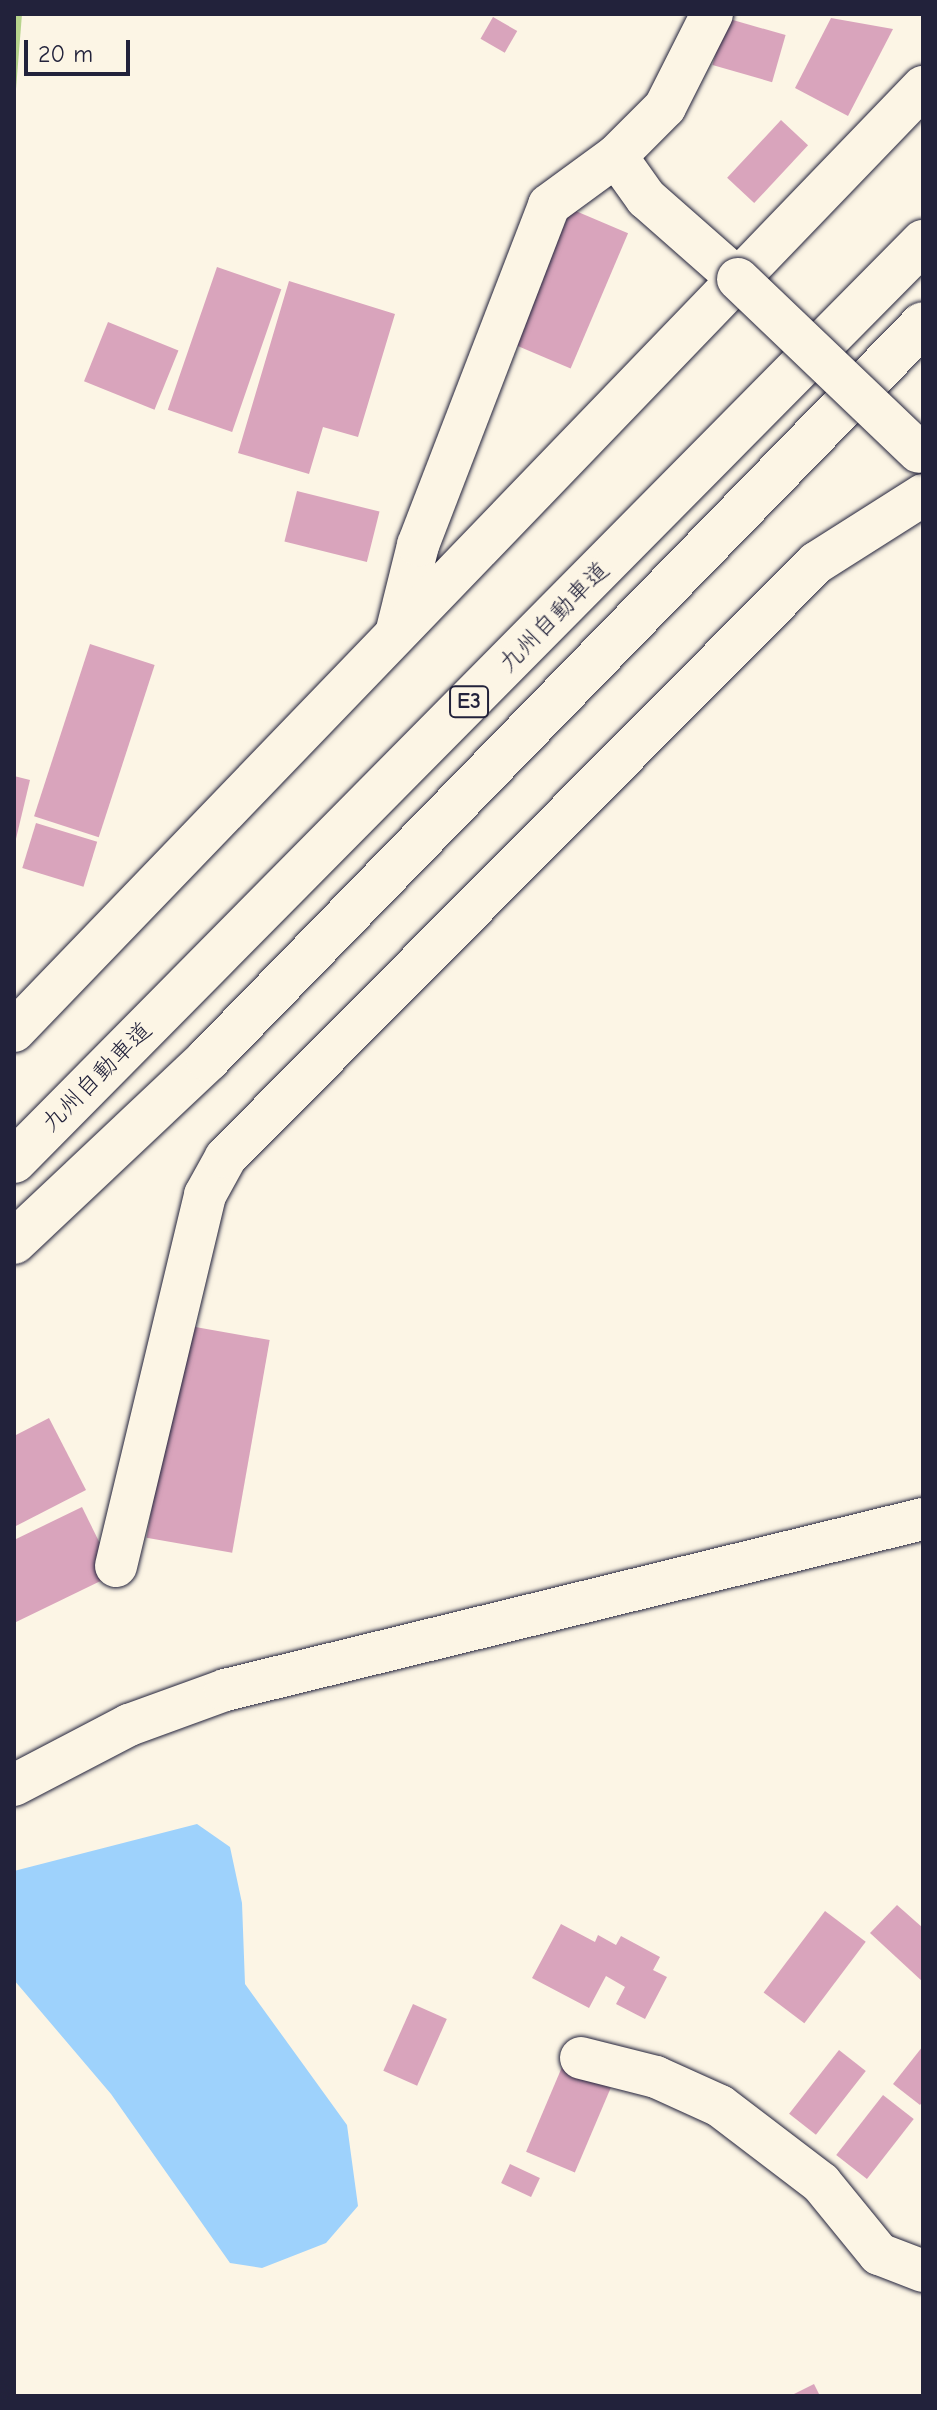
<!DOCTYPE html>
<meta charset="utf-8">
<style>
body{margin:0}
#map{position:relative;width:937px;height:2410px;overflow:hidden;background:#fcf5e5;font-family:"Comic Neue","Klee One",sans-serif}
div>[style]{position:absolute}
.green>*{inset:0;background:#b7d48c}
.water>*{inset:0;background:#9ed2fc}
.building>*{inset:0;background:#d9a4bc;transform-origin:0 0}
.roads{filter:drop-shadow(0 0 2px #22223b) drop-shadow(0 0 2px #22223b)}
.minor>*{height:42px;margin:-21px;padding:0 21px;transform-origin:21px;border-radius:21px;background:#fcf5e5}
.highway>*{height:44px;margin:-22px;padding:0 22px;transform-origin:22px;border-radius:22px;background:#fcf5e5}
.bridges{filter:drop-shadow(0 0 2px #22223b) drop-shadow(0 0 2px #22223b)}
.minor-bridge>*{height:42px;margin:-21px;padding:0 21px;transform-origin:21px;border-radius:21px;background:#fcf5e5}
span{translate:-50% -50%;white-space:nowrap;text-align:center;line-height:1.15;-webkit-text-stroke:8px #fcf5e5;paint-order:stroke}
.shield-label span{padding:2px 6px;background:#fcf5e5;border:2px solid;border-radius:6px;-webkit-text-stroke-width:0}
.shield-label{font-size:22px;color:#22223b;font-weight:700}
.street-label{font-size:24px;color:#22223b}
.frame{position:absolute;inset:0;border:16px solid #22223b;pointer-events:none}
.scale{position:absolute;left:24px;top:40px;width:106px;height:36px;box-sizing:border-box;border:4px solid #22223b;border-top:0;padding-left:10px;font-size:24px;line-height:28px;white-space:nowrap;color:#22223b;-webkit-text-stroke:6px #fcf5e5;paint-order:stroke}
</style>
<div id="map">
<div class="green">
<i style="clip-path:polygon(14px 14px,22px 14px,14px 114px)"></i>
</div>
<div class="water">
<i style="clip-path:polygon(197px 1824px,230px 1847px,242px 1903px,245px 1984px,347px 2125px,358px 2206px,326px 2243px,262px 2268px,230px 2263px,111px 2094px,14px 1980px,14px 1871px)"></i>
</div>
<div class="building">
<i style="left:493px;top:17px;width:28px;height:25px;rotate:30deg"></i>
<i style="left:726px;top:18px;width:62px;height:49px;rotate:16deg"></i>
<i style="clip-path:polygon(831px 18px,893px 29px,848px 116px,795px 88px)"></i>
<i style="left:781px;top:120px;width:37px;height:79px;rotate:43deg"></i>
<i style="left:571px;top:209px;width:62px;height:147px;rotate:23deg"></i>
<i style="left:217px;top:267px;width:68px;height:151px;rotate:19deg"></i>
<i style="clip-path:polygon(289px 281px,395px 314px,358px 437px,323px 427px,309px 474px,238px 453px)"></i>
<i style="left:108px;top:322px;width:76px;height:64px;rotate:22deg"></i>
<i style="left:297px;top:491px;width:85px;height:52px;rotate:14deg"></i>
<i style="left:90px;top:644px;width:68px;height:181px;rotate:18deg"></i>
<i style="clip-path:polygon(14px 776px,30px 780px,15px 843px,14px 843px)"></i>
<i style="left:36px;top:823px;width:64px;height:47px;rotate:17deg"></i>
<i style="left:184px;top:1325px;width:87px;height:216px;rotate:10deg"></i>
<i style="clip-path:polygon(49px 1418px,86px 1490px,14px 1527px,14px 1436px)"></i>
<i style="clip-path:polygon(82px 1507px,115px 1574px,14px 1623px,14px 1540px)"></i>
<i style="clip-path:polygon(897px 1905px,923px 1928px,923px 1982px,870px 1933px)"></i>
<i style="left:825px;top:1911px;width:51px;height:102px;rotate:37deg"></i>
<i style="clip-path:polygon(561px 1924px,595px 1942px,598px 1935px,616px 1945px,621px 1936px,660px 1957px,653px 1970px,667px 1977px,645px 2019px,616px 2004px,625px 1987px,606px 1976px,589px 2008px,532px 1978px)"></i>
<i style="left:413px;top:2004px;width:37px;height:73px;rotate:24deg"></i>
<i style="clip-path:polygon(923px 2046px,923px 2101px,920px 2105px,893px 2084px)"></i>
<i style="left:839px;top:2050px;width:34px;height:81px;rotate:38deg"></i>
<i style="left:562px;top:2067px;width:53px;height:92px;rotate:23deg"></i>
<i style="left:883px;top:2095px;width:39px;height:76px;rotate:38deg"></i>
<i style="left:510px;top:2164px;width:33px;height:21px;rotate:25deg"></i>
<i style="clip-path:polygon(814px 2384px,820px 2396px,790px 2396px)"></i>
</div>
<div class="roads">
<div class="minor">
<i style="left:712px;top:14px;width:104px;rotate:116.8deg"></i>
<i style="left:665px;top:107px;width:69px;rotate:135deg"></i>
<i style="left:616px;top:156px;width:52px;rotate:54.5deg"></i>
<i style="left:646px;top:198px;width:123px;rotate:41.4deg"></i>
<i style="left:397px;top:630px;width:88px;rotate:-76.1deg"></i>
<i style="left:418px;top:545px;width:364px;rotate:-68.9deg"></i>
<i style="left:549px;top:205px;width:83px;rotate:-36.2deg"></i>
<i style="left:14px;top:1031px;width:1311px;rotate:-46.08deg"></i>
<i style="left:116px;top:1566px;width:382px;rotate:-76.5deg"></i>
<i style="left:205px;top:1195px;width:43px;rotate:-61.1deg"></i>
<i style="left:226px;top:1157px;width:837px;rotate:-45.19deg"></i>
<i style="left:816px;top:563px;width:127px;rotate:-32.4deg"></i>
<i style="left:14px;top:1785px;width:130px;rotate:-27.6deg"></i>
<i style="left:129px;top:1725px;width:102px;rotate:-20deg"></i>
<i style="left:225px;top:1690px;width:719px;rotate:-13.77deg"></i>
<i style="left:581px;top:2058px;width:77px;rotate:14.2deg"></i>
<i style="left:656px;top:2077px;width:70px;rotate:24.4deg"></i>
<i style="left:720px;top:2106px;width:127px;rotate:37.3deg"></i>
<i style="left:821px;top:2183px;width:92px;rotate:50.8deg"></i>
<i style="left:879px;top:2254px;width:47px;rotate:21.1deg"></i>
</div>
<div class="highway">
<i style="left:14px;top:1161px;width:1293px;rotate:-45.31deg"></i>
<i style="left:14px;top:1242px;width:267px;rotate:-43.3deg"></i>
<i style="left:208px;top:1059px;width:1025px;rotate:-45.79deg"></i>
</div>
</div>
<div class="bridges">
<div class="minor-bridge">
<i style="left:738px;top:279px;width:250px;rotate:43.7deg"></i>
</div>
</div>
<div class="shield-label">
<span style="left:469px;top:702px">E3</span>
</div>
<div class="street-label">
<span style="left:554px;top:617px;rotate:-45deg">九州自動車道</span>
<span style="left:97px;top:1077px;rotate:-45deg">九州自動車道</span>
</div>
<div class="frame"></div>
<div class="scale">20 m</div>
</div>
